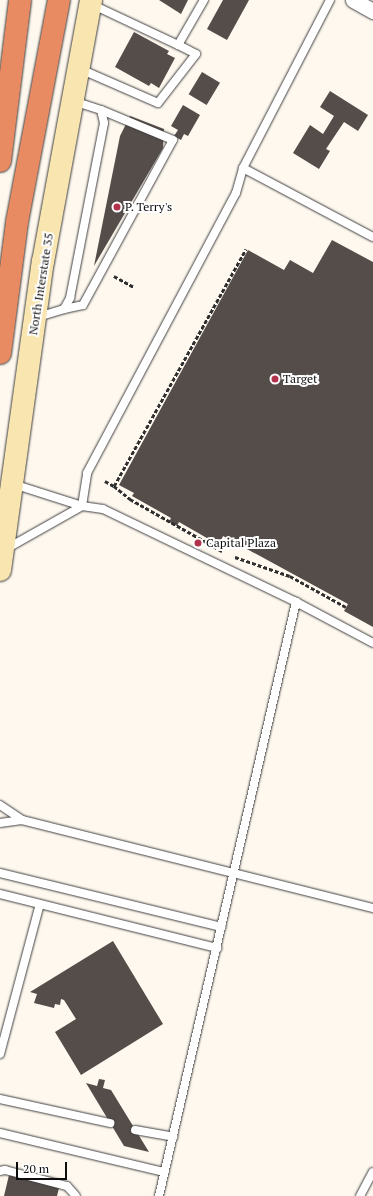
<!DOCTYPE html>
<style>
body{margin:0}
#map{position:relative;width:373px;height:1196px;overflow:hidden;background:#fef8ef;font-family:"PT Serif",serif}
div>[style]{position:absolute}
.building>*{inset:0;background:#554d4a;transform-origin:0 0}
.path>*{height:2.5px;margin-top:-1.25px;transform-origin:0;background:repeating-linear-gradient(90deg,#2f2f2f 0 4px,transparent 0 6px)}
.roads{filter:drop-shadow(0 0 1px #404040) drop-shadow(0 0 1px #404040)}
.service>*{height:8px;margin:-4px;padding:0 4px;transform-origin:4px;border-radius:4px;background:#fff}
.minor>*{height:15px;margin:-7.5px;padding:0 7.5px;transform-origin:7.5px;border-radius:7.5px;background:#fff}
.secondary>*{height:22px;margin:-11px;padding:0 11px;transform-origin:11px;border-radius:11px;background:#f8e5af}
.motorway>*{height:22px;margin:-11px;padding:0 11px;transform-origin:11px;border-radius:11px;background:#e88a62}
.dots>*{width:11px;height:11px;translate:-50% -50%;box-sizing:border-box;border:2px solid #fff;border-radius:50%}
span{translate:-50% -50%;white-space:nowrap;text-align:center;line-height:1.15;-webkit-text-stroke:4px #fff;paint-order:stroke}
.poi-label{font-size:12px;color:#0d0d0d}
.left{translate:0 -50%;text-align:left}
.street-label{font-size:12px;color:#0d0d0d}
.scale{position:absolute;left:16px;top:1162px;width:51px;height:18px;box-sizing:border-box;border:2px solid #0d0d0d;border-top:0;padding-left:5px;font-size:12px;line-height:14px;white-space:nowrap;color:#0d0d0d;-webkit-text-stroke:3px #fff;paint-order:stroke}
</style>
<div id="map">
<div class="building">
<i style="clip-path:polygon(159px 0,188px 0,181px 14px)"></i>
<i style="clip-path:polygon(223px 0,249px 0,227px 40px,207px 29px)"></i>
<i style="clip-path:polygon(134px 32px,169px 51px,167px 54px,175px 58px,159px 88px,151px 83px,149px 86px,115px 67px)"></i>
<i style="left:202px;top:72px;width:21px;height:26px;rotate:31deg"></i>
<i style="clip-path:polygon(330px 91px,368px 115px,358px 131px,344px 122px,326px 149px,330px 151px,319px 169px,293px 153px,310px 125px,323px 134px,334px 116px,320px 107px)"></i>
<i style="clip-path:polygon(183px 105px,200px 115px,188px 136px,184px 134px,181px 140px,174px 136px,178px 130px,171px 126px)"></i>
<i style="clip-path:polygon(130px 116px,164px 129px,163px 148px,94px 266px,120px 136px)"></i>
<i style="clip-path:polygon(332px 240px,373px 262px,373px 627px,344px 611px,348px 604px,223px 536px,219px 545px,179px 522px,177px 526px,169px 522px,171px 518px,132px 496px,134px 493px,119px 485px,248px 250px,284px 270px,290px 260px,313px 273px)"></i>
<i style="clip-path:polygon(113px 941px,163px 1024px,81px 1075px,55px 1032px,76px 1019px,64px 1000px,61px 999px,60px 1005px,55px 1004px,54px 1008px,34px 1003px,37px 994px,30px 992px)"></i>
<i style="clip-path:polygon(99px 1079px,105px 1080px,103px 1088px,111px 1090px,149px 1152px,124px 1146px,86px 1083px,97px 1086px)"></i>
<i style="clip-path:polygon(9px 1175px,59px 1188px,57px 1196px,4px 1196px)"></i>
</div>
<div class="path">
<i style="left:114px;top:276px;width:23px;rotate:29deg"></i>
<i style="left:105px;top:481px;width:10px;rotate:29deg"></i>
<i style="left:114px;top:486px;width:271px;rotate:-60.9deg"></i>
<i style="left:114px;top:486px;width:21px;rotate:39deg"></i>
<i style="left:130px;top:499px;width:106px;rotate:29.5deg"></i>
<i style="left:235px;top:557px;width:58px;rotate:19.1deg"></i>
<i style="left:290px;top:576px;width:64px;rotate:29deg"></i>
</div>
<div class="roads">
<div class="service">
<i style="left:91px;top:4px;width:96px;rotate:25.2deg"></i>
<i style="left:178px;top:45px;width:52px;rotate:-60deg"></i>
<i style="left:80px;top:69px;width:85px;rotate:23.6deg"></i>
<i style="left:158px;top:103px;width:62px;rotate:-52.2deg"></i>
<i style="left:196px;top:54px;width:20px;rotate:-153deg"></i>
<i style="left:243px;top:168px;width:147px;rotate:28deg"></i>
<i style="left:64px;top:309px;width:19px;rotate:-12deg"></i>
<i style="left:83px;top:305px;width:188px;rotate:-61.4deg"></i>
<i style="left:173px;top:140px;width:78px;rotate:-157.4deg"></i>
<i style="left:38px;top:317px;width:27px;rotate:-17deg"></i>
<i style="left:64px;top:309px;width:13px;rotate:-61deg"></i>
<i style="left:70px;top:298px;width:178px;rotate:-79deg"></i>
<i style="left:104px;top:123px;width:13px;rotate:-103deg"></i>
<i style="left:101px;top:110px;width:28px;rotate:-162deg"></i>
<i style="left:13px;top:484px;width:72px;rotate:17.7deg"></i>
<i style="left:82px;top:506px;width:21px;rotate:8deg"></i>
<i style="left:103px;top:509px;width:214px;rotate:25.7deg"></i>
<i style="left:296px;top:602px;width:87px;rotate:28deg"></i>
<i style="left:82px;top:506px;width:33px;rotate:-81deg"></i>
<i style="left:87px;top:473px;width:317px;rotate:-62deg"></i>
<i style="left:236px;top:193px;width:26px;rotate:-74deg"></i>
<i style="left:243px;top:168px;width:189px;rotate:-62.6deg"></i>
<i style="left:6px;top:549px;width:87px;rotate:-29.5deg"></i>
<i style="left:0;top:805px;width:27px;rotate:34deg"></i>
<i style="left:0;top:823px;width:22px;rotate:-8deg"></i>
<i style="left:22px;top:820px;width:362px;rotate:14.1deg"></i>
<i style="left:0;top:873px;width:228px;rotate:13.7deg"></i>
<i style="left:0;top:894px;width:224px;rotate:14deg"></i>
<i style="left:0;top:1054px;width:155px;rotate:-75.1deg"></i>
<i style="left:0;top:1099px;width:113px;rotate:12.3deg"></i>
<i style="left:135px;top:1130px;width:39px;rotate:10deg"></i>
<i style="left:0;top:1133px;width:169px;rotate:13.4deg"></i>
<i style="left:0;top:1171px;width:5px;rotate:-11deg"></i>
<i style="left:5px;top:1170px;width:64px;rotate:14.5deg"></i>
<i style="left:67px;top:1186px;width:13px;rotate:48deg"></i>
<i style="left:159px;top:1196px;width:610px;rotate:-77.01deg"></i>
<i style="left:360px;top:1196px;width:27px;rotate:-62deg"></i>
</div>
<div class="minor">
<i style="left:353px;top:0;width:23px;rotate:29deg"></i>
</div>
<div class="secondary">
<i style="left:0;top:570px;width:311px;rotate:-82.1deg"></i>
<i style="left:43px;top:262px;width:266px;rotate:-79.6deg"></i>
</div>
<div class="motorway">
<i style="left:0;top:161px;width:162px;rotate:-82.9deg"></i>
<i style="left:0;top:353px;width:132px;rotate:-82.6deg"></i>
<i style="left:17px;top:222px;width:226px;rotate:-79.3deg"></i>
</div>
</div>
<div class="dots">
<i style="left:117px;top:207px;background:#b2314b"></i>
<i style="left:275px;top:379px;background:#b2314b"></i>
<i style="left:198px;top:543px;background:#b2314b"></i>
</div>
<div class="poi-label">
<span class="left" style="left:125px;top:207px">P. Terry's</span>
<span class="left" style="left:283px;top:379px">Target</span>
<span class="left" style="left:206px;top:543px">Capital Plaza</span>
</div>
<div class="street-label">
<span style="left:41px;top:284px;rotate:-81deg">North Interstate 35</span>
</div>
<div class="scale">20 m</div>
</div>
